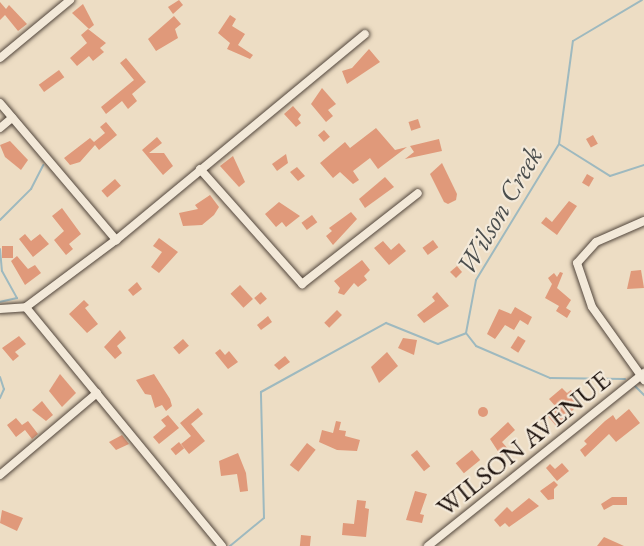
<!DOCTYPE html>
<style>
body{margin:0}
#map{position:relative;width:644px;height:546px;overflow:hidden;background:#edddc4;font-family:"EB Garamond",serif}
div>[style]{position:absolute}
.stream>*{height:2px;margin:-1px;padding:0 1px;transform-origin:1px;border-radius:1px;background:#9eb9bf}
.building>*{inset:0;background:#e0997a;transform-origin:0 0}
.round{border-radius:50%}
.roads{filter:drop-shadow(0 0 2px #52463c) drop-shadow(0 0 2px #52463c)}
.minor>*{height:8px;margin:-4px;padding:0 4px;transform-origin:4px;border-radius:4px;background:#f3e9d9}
span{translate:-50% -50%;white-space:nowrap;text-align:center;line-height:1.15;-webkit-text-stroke:4.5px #f3e9d9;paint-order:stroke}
.street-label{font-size:27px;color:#1f140f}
.water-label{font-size:28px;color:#4b4e4d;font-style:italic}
</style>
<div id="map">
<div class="stream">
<i style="left:559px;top:144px;width:60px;rotate:32.1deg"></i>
<i style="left:610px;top:176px;width:36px;rotate:-18deg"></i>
<i style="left:0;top:220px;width:44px;rotate:-45deg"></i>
<i style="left:31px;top:189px;width:27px;rotate:-63deg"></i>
<i style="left:0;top:249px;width:22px;rotate:85deg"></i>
<i style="left:2px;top:271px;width:31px;rotate:61deg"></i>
<i style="left:17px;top:298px;width:17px;rotate:167deg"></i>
<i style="left:466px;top:333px;width:16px;rotate:52deg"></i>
<i style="left:476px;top:346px;width:81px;rotate:23.4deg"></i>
<i style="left:550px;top:378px;width:75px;rotate:0.8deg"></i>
<i style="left:0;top:377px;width:13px;rotate:72deg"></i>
<i style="left:4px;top:389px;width:10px;rotate:114deg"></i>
<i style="left:635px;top:386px;width:13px;rotate:45deg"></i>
<i style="left:230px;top:546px;width:44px;rotate:-39.5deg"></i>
<i style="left:264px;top:518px;width:126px;rotate:-91.4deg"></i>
<i style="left:261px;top:392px;width:143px;rotate:-28.9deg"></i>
<i style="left:386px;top:323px;width:56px;rotate:22deg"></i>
<i style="left:438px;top:344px;width:30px;rotate:-21deg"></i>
<i style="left:466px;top:333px;width:54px;rotate:-79.3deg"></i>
<i style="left:476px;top:280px;width:159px;rotate:-58.6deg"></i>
<i style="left:559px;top:144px;width:104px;rotate:-82.3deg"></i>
<i style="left:573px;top:41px;width:80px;rotate:-30.7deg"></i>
</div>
<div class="building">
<i style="clip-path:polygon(179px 0,183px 5px,173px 14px,168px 7px)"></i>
<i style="clip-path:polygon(0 2px,6px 9px,9px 5px,27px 24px,18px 31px,5px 15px,0 20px)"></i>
<i style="clip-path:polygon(83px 4px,94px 25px,89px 29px,72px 13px)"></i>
<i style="clip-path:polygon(230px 15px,236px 19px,232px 26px,245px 34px,238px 45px,253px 55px,250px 59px,227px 49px,230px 43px,218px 33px)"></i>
<i style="clip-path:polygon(174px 16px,181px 24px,175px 29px,178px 38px,156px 51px,148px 39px)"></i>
<i style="clip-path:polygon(88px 29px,106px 43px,100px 48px,104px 52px,93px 61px,89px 56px,77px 66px,70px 58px,87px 43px,81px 35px)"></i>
<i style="clip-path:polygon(369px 49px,380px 62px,347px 84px,342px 71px,352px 68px)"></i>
<i style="clip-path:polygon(126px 58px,146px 82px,132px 94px,137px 101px,128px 109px,122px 101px,106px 114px,101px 107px,134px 80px,120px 63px)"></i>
<i style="left:59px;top:70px;width:9px;height:25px;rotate:54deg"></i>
<i style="clip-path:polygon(322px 88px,336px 104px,328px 110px,333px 116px,326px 122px,311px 104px)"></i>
<i style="clip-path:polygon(293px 106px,301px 115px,298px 119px,301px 123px,296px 127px,284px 114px)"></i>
<i style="left:418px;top:119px;width:9px;height:10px;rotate:72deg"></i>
<i style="clip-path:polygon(106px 122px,117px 135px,99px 150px,95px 145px,80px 162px,70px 165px,64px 158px,90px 138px,94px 142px,105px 133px,100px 127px)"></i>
<i style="clip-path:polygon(376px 128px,395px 150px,407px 147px,378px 169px,370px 158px,353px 171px,359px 180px,353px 184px,340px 172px,333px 178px,320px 163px,345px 142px,350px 148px)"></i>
<i style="left:324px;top:130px;width:9px;height:8px;rotate:49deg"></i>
<i style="left:593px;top:135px;width:10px;height:8px;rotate:61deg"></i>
<i style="clip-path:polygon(157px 137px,162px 143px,149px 153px,164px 153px,173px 166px,163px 175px,142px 150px)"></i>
<i style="clip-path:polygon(439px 139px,442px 151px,405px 159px,414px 152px,410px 146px)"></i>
<i style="clip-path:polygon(10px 141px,28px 160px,21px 170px,5px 157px,0 145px)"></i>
<i style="clip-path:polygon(286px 154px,288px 163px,277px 171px,272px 164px)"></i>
<i style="clip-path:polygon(233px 156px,245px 182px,239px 187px,220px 166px)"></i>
<i style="clip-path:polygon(442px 163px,457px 194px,456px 200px,448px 204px,444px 202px,430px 174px)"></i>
<i style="clip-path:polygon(297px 167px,305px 176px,298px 181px,290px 172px)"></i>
<i style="left:587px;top:174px;width:8px;height:10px;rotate:30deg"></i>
<i style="clip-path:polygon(385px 177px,394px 187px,365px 208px,359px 199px)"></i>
<i style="left:115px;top:179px;width:9px;height:18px;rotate:49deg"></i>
<i style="clip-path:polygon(210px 195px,219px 207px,214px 215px,202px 225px,183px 226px,179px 213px,198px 209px,195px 205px)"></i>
<i style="clip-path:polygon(569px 201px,577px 206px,557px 235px,541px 223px,546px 217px,552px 222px)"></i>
<i style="clip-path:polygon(279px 202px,300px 216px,286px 227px,282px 222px,276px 227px,265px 214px)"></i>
<i style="clip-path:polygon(62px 208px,81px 234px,69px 244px,73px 249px,66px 255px,54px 240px,64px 231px,52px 216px)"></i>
<i style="clip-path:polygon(351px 212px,357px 219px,333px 245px,326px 236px,332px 231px,329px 228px)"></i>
<i style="left:312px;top:215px;width:9px;height:13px;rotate:54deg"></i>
<i style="clip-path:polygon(25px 234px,31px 241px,40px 234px,49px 244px,33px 257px,19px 239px)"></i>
<i style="clip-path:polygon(159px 238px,178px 252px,159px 273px,151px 267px,162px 252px,153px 246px)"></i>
<i style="left:433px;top:240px;width:9px;height:13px;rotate:54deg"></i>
<i style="clip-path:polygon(383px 241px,391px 250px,399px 243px,406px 251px,389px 265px,374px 248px)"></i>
<i style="left:2px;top:246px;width:11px;height:12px"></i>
<i style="clip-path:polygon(17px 256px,28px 269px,35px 265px,41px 273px,25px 285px,11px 261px)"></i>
<i style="clip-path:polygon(362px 260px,370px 270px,364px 276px,367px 280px,358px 287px,354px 283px,344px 295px,338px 293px,340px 288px,334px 281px)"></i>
<i style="clip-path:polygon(457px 266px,462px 272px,456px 278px,450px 272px)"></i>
<i style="clip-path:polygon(641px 270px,644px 288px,627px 289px,631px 271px)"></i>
<i style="clip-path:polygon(560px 272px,563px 273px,557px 288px,571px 300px,566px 308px,571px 311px,567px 318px,556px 311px,559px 306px,545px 298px,552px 284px,548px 278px,554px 273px,557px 277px)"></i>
<i style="clip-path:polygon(137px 282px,142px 289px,133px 296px,128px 290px)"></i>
<i style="left:240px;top:285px;width:19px;height:13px;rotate:47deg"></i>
<i style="left:261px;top:292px;width:9px;height:9px;rotate:49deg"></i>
<i style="clip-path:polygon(437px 292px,449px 306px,424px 323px,417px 315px,435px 301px,432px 297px)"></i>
<i style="clip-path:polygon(84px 300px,89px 305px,85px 308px,98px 324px,87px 333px,69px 314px)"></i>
<i style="clip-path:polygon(515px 307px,532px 317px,528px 325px,520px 320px,514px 330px,505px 325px,495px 339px,487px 334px,499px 309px,511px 314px)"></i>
<i style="left:337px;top:310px;width:7px;height:18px;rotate:45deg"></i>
<i style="clip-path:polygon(268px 316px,272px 322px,261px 330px,257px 325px)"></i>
<i style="clip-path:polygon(120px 330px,126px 338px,117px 346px,122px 353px,115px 359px,104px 347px)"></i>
<i style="clip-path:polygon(19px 336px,26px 344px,15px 352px,19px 356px,13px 361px,2px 348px)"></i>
<i style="left:518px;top:336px;width:9px;height:14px;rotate:32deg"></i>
<i style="clip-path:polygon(403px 338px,417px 340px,414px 355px,398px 348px)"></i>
<i style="left:183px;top:339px;width:9px;height:13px;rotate:49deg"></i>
<i style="clip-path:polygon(220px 349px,225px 355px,229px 351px,238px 362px,228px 369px,215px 353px)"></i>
<i style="clip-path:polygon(387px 352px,398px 366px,379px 383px,371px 367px)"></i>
<i style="clip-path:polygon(285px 356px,290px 362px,279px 370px,274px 365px)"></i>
<i style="clip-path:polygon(60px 374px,76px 393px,62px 407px,49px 391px)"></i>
<i style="clip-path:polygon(154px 374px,170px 399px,172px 406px,166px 411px,162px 405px,155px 408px,151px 395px,145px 394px,136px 380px)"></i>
<i style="clip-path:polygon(562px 388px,567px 393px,571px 390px,578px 399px,571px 405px,574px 409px,556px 426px,547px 415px,556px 407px,549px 399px)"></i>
<i style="clip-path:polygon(42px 401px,53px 415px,46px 421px,32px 410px)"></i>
<i class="round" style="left:478px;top:407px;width:10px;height:10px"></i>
<i style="clip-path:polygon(198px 408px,203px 414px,191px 424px,205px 441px,189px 454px,181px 444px,191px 436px,180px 423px)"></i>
<i style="clip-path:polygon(629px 409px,640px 423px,616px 442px,609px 434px,585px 457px,580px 450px,587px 444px,584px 441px,605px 421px,613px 415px,616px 420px)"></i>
<i style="clip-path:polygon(168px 415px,179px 428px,159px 444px,153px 437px,166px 426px,161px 420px)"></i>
<i style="clip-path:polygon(16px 418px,22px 425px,28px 421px,38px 434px,32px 439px,25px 430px,16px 437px,7px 425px)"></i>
<i style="clip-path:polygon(336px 421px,341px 422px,339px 430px,346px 431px,345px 436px,360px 440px,357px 451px,337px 450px,319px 442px,322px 430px,333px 433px)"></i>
<i style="clip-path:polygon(508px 422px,515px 430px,502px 442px,509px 450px,501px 456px,490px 439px)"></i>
<i style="clip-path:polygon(122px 435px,129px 444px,116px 450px,109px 442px)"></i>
<i style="left:179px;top:442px;width:8px;height:11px;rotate:50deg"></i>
<i style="left:307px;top:443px;width:11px;height:28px;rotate:38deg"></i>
<i style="left:417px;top:450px;width:21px;height:8px;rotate:51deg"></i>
<i style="left:472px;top:450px;width:13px;height:21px;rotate:51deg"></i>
<i style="clip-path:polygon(238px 453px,246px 473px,248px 491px,240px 492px,237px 474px,221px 476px,219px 461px)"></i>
<i style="clip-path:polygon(562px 463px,569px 471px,557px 481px,546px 468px,550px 464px,555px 469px)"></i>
<i style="clip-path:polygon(554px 481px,558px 485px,554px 489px,554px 499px,548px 500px,540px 491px)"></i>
<i style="clip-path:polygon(415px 491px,427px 494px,420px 514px,424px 515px,422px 523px,406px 520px)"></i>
<i style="clip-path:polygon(612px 497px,627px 497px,627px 505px,613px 505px,604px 510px,601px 504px)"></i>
<i style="clip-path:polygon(529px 498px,539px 506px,509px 527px,505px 523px,500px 527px,494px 520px,507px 507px,512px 512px)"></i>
<i style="clip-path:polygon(357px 500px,366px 501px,365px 508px,369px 509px,366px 537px,342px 535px,343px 523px,354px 524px)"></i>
<i style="clip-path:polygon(2px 510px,23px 518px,17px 531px,0 523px)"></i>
<i style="left:301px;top:535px;width:10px;height:11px;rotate:6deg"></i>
<i style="clip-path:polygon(604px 537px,624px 546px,597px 546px)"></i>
</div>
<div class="roads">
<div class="minor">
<i style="left:0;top:58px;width:91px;rotate:-39.6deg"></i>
<i style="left:0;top:103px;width:180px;rotate:49.7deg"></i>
<i style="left:0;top:128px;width:16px;rotate:-40deg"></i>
<i style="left:200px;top:169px;width:154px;rotate:48.4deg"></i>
<i style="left:302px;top:284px;width:147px;rotate:-38.1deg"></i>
<i style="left:644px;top:221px;width:52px;rotate:156.4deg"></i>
<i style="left:596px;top:242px;width:28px;rotate:132deg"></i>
<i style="left:577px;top:263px;width:46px;rotate:71.2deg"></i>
<i style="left:592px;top:307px;width:90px;rotate:54.5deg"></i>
<i style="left:0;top:309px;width:26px;rotate:-4deg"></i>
<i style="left:0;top:475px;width:127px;rotate:-40.2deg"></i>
<i style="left:222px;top:546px;width:309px;rotate:-129.4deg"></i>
<i style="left:26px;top:307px;width:112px;rotate:-36.7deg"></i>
<i style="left:116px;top:240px;width:323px;rotate:-39.6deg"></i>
<i style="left:428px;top:546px;width:277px;rotate:-38.7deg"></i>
</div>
</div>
<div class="street-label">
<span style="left:523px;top:443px;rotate:-39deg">WILSON AVENUE</span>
</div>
<div class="water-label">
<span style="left:499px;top:210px;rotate:-60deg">Wilson Creek</span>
</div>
</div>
